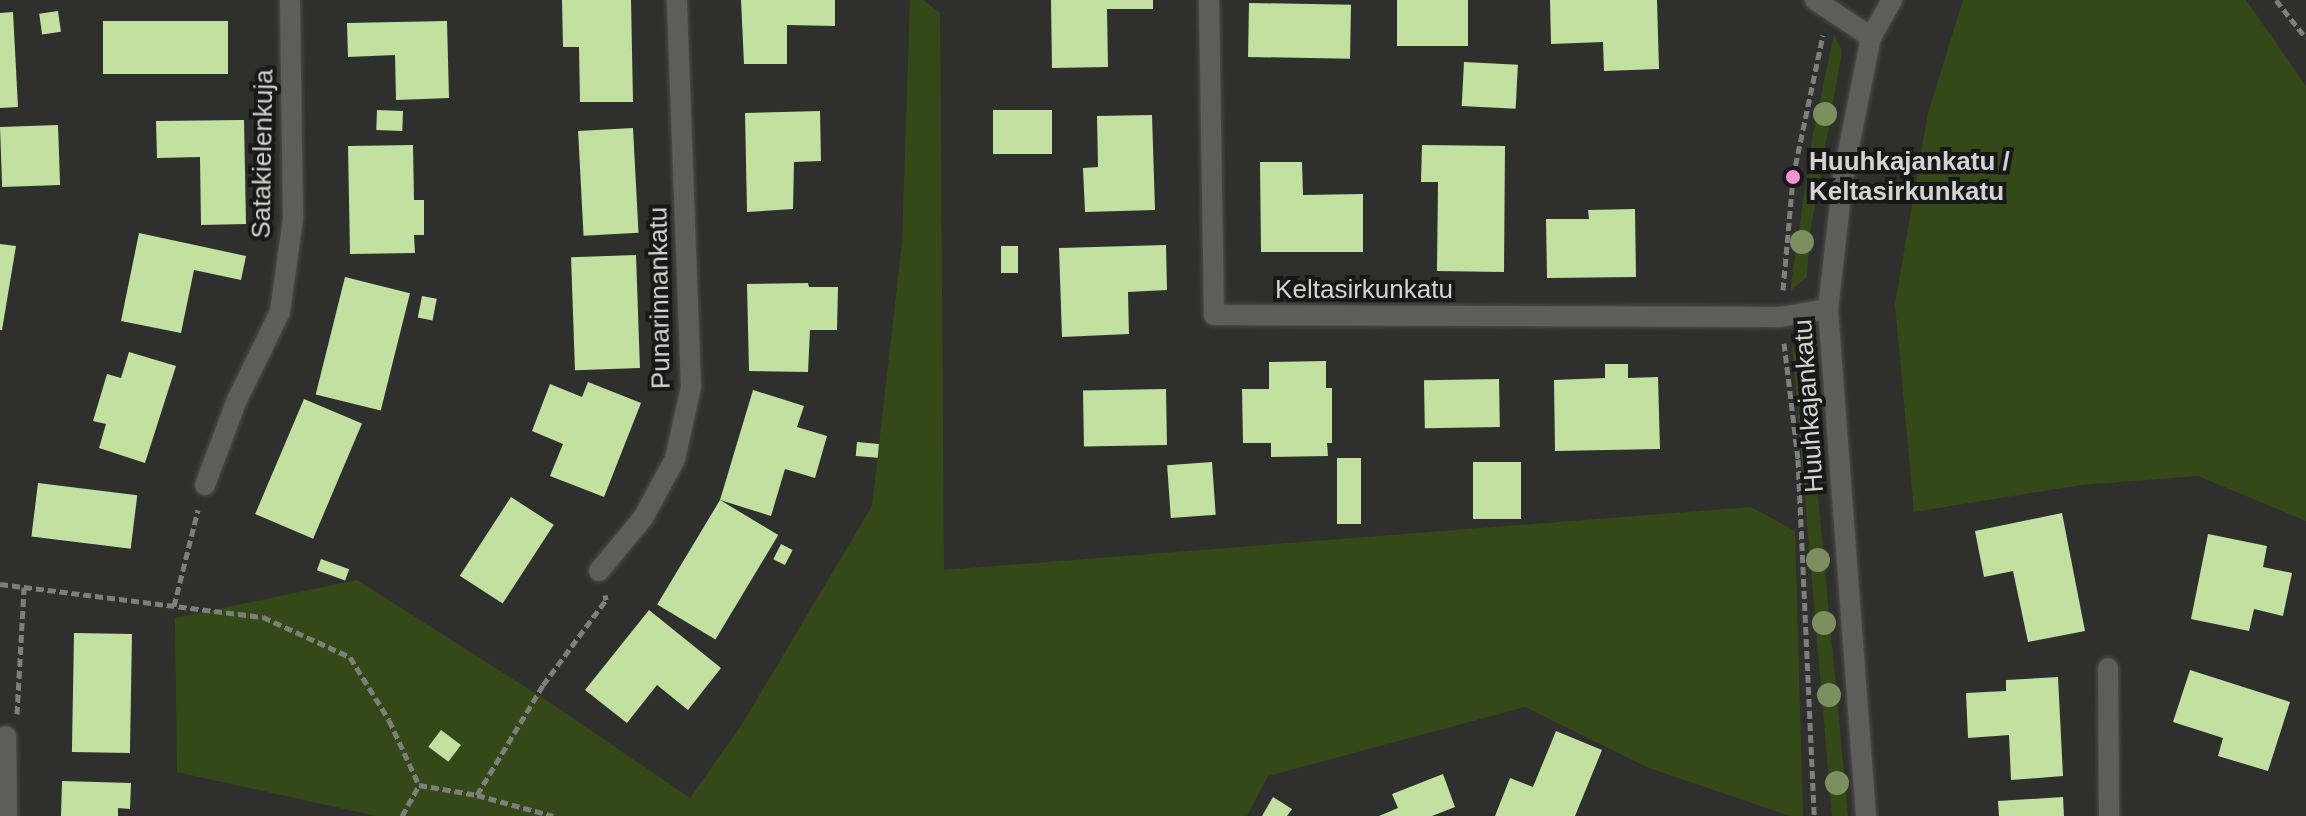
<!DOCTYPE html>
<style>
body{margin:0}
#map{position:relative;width:2306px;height:816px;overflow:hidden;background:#2f302e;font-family:Arial,sans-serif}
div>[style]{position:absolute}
.green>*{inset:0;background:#344917}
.building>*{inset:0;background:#c2e0a0;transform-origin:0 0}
.path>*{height:5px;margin-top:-2.5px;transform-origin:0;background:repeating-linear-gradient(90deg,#7e7f7d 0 8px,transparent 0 12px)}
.roads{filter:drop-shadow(0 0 2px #4c4d4b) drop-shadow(0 0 2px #4c4d4b)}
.street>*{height:20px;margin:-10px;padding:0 10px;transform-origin:10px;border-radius:10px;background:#5d5e5c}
.secondary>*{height:20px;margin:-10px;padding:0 10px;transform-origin:10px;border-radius:10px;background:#5d5e5c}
.trees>*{width:24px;height:24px;margin:-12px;border-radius:50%;background:#7a905f}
.dots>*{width:22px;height:22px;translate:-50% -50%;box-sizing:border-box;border:4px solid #171817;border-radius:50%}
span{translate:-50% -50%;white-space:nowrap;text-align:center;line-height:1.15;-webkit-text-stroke:8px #171817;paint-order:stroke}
.street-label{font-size:26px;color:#d3d4d2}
.poi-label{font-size:26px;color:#d3d4d2;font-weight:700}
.left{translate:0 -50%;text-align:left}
</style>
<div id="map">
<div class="green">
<i style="clip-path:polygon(910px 0,923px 0,940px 13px,944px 570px,1751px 507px,1795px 531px,1803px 816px,1790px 816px,1649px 768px,1525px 707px,1268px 776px,1247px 816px,376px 816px,177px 772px,175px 618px,357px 580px,549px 702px,690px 798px,741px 726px,872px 506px,902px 243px)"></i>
<i style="clip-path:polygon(1963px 0,2246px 0,2306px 86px,2306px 521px,2198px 476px,2081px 485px,1914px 512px,1895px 304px,1928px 113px)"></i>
<i style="clip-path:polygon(1834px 34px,1842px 51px,1810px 233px,1807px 277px,1790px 291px,1813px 134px)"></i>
<i style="clip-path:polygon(1792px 345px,1805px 359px,1848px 816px,1832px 816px)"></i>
</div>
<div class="building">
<i style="clip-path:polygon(562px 0,631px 0,633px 102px,580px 102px,579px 47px,563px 47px)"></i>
<i style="clip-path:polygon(741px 0,835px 0,835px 26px,787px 25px,787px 64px,744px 64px)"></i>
<i style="clip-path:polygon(1051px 0,1153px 0,1153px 9px,1107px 9px,1108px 67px,1052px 68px)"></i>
<i style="left:1397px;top:0;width:71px;height:46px"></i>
<i style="clip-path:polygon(1550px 0,1657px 0,1659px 69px,1604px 71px,1603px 42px,1551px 44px)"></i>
<i style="left:1249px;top:3px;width:102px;height:54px;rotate:1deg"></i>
<i style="left:58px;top:11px;width:21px;height:19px;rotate:82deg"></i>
<i style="clip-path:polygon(13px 12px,18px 107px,0 108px,0 13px)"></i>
<i style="left:228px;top:21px;width:53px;height:125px;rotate:90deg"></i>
<i style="clip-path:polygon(447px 21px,449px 98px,396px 100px,395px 55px,348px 57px,347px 23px)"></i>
<i style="left:1464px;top:62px;width:54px;height:44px;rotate:3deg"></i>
<i style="left:377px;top:110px;width:26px;height:20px;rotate:2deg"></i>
<i style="left:993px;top:110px;width:59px;height:44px"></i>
<i style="clip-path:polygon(820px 111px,821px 161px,794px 162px,793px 209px,747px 212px,745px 113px)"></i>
<i style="clip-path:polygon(1152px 115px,1155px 210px,1085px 212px,1083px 168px,1098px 167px,1097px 116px)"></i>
<i style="clip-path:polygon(244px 120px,246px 224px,201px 225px,200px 157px,157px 158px,156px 121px)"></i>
<i style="left:58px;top:125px;width:60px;height:58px;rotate:88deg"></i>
<i style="left:633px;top:128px;width:105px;height:55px;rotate:87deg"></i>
<i style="clip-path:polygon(413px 145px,414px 200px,424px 200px,424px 235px,414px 235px,415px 253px,350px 254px,348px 146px)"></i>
<i style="clip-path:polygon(1422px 145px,1505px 146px,1504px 272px,1437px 271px,1438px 182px,1421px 182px)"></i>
<i style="clip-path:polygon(1260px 162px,1302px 162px,1303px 195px,1363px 194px,1363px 252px,1261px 252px)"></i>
<i style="clip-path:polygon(1635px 209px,1636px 277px,1547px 278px,1546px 219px,1589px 219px,1588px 210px)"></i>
<i style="clip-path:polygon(139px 233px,246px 256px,241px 280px,194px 270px,181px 333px,121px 321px)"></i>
<i style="clip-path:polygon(0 244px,16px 246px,2px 330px,0 330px)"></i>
<i style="clip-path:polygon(1166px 245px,1167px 290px,1128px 292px,1129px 334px,1062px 337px,1059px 248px)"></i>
<i style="left:1001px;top:246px;width:17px;height:27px"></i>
<i style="left:636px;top:255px;width:113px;height:65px;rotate:88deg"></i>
<i style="left:345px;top:277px;width:67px;height:121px;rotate:14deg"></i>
<i style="clip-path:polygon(808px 283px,809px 287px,838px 287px,837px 330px,810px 330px,808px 372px,749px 371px,747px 284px)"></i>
<i style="left:422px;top:296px;width:15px;height:22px;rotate:11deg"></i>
<i style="clip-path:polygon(129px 352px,176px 366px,145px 463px,99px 448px,106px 424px,93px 421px,107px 374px,121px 378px)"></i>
<i style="clip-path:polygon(1326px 361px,1326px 388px,1332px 388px,1332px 443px,1327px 443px,1328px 456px,1271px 457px,1271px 443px,1243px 443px,1242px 389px,1269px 389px,1269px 362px)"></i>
<i style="clip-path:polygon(1605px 364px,1628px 364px,1628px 378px,1658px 377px,1660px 449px,1555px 451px,1554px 380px,1605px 378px)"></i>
<i style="left:1499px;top:379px;width:48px;height:75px;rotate:89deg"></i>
<i style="clip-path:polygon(588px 382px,641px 403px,604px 497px,550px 476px,563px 444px,532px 431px,550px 384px,582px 397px)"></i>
<i style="left:1166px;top:389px;width:56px;height:83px;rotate:89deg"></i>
<i style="clip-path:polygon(753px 390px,804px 406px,797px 427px,827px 436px,815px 478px,785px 469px,771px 516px,720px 500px)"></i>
<i style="left:304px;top:399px;width:63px;height:125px;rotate:23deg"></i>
<i style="left:857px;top:442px;width:22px;height:14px;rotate:5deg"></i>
<i style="left:1337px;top:458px;width:24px;height:66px"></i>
<i style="left:1212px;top:462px;width:53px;height:45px;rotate:86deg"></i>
<i style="left:1473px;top:462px;width:48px;height:57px"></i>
<i style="left:38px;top:483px;width:100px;height:54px;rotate:7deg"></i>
<i style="left:511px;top:497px;width:51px;height:94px;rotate:33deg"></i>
<i style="left:720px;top:500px;width:68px;height:122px;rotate:31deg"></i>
<i style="clip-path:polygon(2062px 513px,2085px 631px,2028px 642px,2013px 571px,1984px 577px,1975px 531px)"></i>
<i style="clip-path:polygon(2208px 534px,2267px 546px,2263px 567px,2292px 573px,2283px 616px,2254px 609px,2249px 631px,2191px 619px)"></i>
<i style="left:781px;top:544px;width:13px;height:17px;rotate:27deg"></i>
<i style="left:321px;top:559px;width:30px;height:12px;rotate:20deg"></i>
<i style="clip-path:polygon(649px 610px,721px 668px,688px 710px,657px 685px,627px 723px,585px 690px)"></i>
<i style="left:74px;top:633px;width:58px;height:119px;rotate:1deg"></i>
<i style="clip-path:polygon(2190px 670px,2290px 702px,2268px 771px,2218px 756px,2223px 738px,2173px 722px)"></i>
<i style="clip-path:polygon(2058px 677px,2063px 776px,2011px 780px,2009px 735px,1968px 738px,1966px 693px,2006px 691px,2006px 680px)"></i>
<i style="left:441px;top:730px;width:25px;height:21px;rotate:37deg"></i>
<i style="clip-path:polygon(1556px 731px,1602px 750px,1575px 816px,1495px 816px,1510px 778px,1533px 787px)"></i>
<i style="clip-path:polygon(1443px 774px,1455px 807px,1432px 816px,1379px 816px,1398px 808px,1392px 794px)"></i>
<i style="clip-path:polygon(62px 781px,131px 783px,130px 809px,118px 808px,118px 816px,61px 816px)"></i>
<i style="clip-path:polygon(1273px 797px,1292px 809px,1287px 816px,1262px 816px)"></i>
<i style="clip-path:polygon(2063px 797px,2064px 816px,1999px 816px,1998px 801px)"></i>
</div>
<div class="path">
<i style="left:2276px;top:0;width:48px;rotate:51.7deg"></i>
<i style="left:1783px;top:290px;width:113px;rotate:-84.9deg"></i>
<i style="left:1793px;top:177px;width:145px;rotate:-78.1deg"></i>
<i style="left:1784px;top:343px;width:117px;rotate:83.1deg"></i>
<i style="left:1798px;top:459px;width:357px;rotate:87.4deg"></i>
<i style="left:0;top:584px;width:265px;rotate:7.2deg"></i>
<i style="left:263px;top:617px;width:96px;rotate:24.7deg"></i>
<i style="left:350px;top:657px;width:74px;rotate:58.2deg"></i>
<i style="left:389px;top:720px;width:72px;rotate:65.2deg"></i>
<i style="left:419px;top:785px;width:59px;rotate:9.8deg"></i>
<i style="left:477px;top:795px;width:79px;rotate:15.4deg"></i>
<i style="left:174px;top:606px;width:99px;rotate:-76deg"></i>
<i style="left:17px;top:714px;width:127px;rotate:-86.8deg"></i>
<i style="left:477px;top:795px;width:128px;rotate:-59deg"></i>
<i style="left:543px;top:685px;width:106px;rotate:-53.5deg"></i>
<i style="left:606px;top:600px;width:5px;rotate:-101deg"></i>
<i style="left:402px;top:816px;width:35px;rotate:-61deg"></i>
</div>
<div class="roads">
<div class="street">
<i style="left:1209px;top:0;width:315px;rotate:89.1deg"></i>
<i style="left:1214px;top:315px;width:566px;rotate:0.2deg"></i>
<i style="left:1780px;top:317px;width:49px;rotate:-9.5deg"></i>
<i style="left:1815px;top:0;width:67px;rotate:33.5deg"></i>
<i style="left:205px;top:485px;width:91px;rotate:-69.4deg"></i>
<i style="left:237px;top:400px;width:98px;rotate:-64deg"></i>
<i style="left:280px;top:312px;width:95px;rotate:-82.1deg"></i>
<i style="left:293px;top:218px;width:218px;rotate:-90.8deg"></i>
<i style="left:599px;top:571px;width:69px;rotate:-50.3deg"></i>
<i style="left:643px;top:518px;width:67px;rotate:-61.5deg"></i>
<i style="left:675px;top:459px;width:74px;rotate:-77.5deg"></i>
<i style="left:691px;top:387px;width:387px;rotate:-92.1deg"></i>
<i style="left:2108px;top:668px;width:148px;rotate:89.6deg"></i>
<i style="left:6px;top:736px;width:80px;rotate:89.3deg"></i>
</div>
<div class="secondary">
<i style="left:1866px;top:816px;width:508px;rotate:-94.29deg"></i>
<i style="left:1828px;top:309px;width:133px;rotate:-83.5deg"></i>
<i style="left:1843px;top:177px;width:143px;rotate:-78.7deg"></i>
<i style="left:1871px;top:37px;width:43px;rotate:-60.4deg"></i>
</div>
</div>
<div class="trees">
<i style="left:1825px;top:114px"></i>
<i style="left:1802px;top:242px"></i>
<i style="left:1818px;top:560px"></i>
<i style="left:1824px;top:623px"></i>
<i style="left:1829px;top:695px"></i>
<i style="left:1837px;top:783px"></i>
</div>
<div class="dots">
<i style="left:1793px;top:177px;background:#f391d6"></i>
</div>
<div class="street-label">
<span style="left:263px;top:154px;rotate:-89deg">Satakielenkuja</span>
<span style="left:1364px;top:290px">Keltasirkunkatu</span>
<span style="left:660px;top:298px;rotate:-91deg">Punarinnankatu</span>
<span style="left:1809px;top:406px;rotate:-94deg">Huuhkajankatu</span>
</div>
<div class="poi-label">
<span class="left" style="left:1809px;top:177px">Huuhkajankatu /<br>Keltasirkunkatu</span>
</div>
</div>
